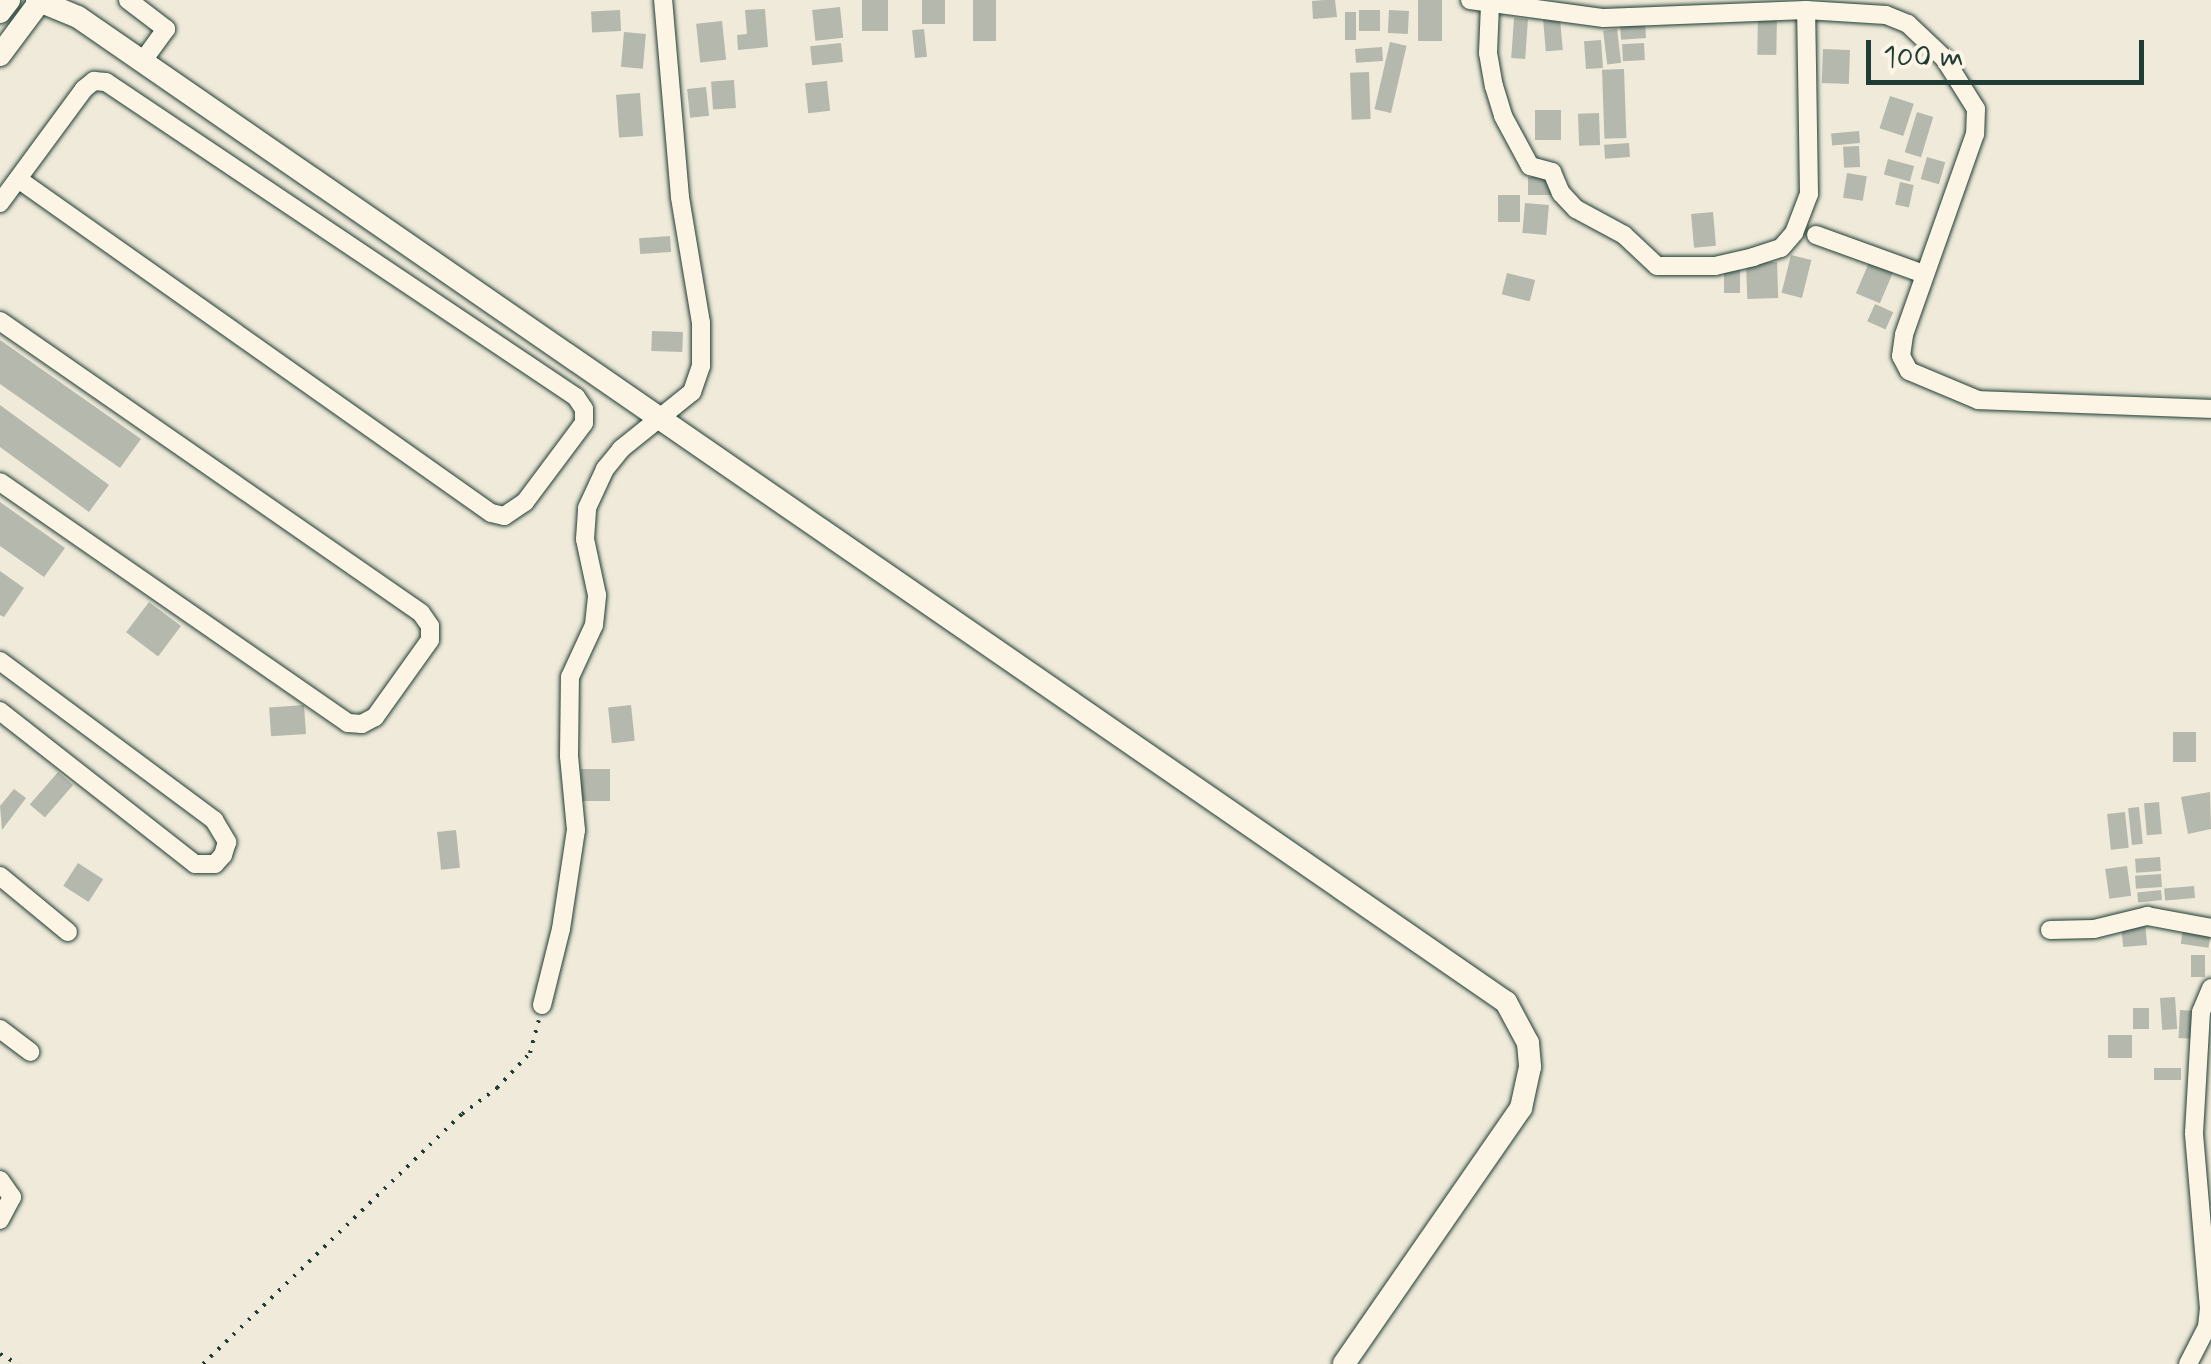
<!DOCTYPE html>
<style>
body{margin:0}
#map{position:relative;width:2211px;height:1364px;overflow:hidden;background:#efeada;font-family:Mynerve,sans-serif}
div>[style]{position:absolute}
.building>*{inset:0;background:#b5b9ad;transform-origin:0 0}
.path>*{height:4px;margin-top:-2px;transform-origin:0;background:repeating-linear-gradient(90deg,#1f3d34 0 2.5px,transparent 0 10.5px)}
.roads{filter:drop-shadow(0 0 2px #1f3d34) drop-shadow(0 0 2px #1f3d34)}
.minor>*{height:18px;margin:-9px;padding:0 9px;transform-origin:9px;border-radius:9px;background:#fcf5e5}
.tertiary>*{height:22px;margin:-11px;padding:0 11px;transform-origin:11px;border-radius:11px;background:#fcf5e5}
span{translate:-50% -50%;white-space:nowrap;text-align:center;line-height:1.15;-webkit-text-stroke:8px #fcf5e5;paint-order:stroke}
.scale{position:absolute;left:1866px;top:40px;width:278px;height:45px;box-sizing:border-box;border:5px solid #1f3d34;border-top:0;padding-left:12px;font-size:30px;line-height:35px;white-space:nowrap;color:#1f3d34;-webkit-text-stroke:8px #fcf5e5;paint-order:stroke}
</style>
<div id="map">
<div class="building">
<i style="left:862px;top:0;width:26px;height:31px"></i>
<i style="left:922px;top:0;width:23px;height:24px"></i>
<i style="left:973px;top:0;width:23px;height:41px"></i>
<i style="clip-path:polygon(1324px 0,1335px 0,1337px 17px,1313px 19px,1312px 1px)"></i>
<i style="left:1418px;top:0;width:24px;height:41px"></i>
<i style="left:840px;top:7px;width:31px;height:28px;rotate:84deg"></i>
<i style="clip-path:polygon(765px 9px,768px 47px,738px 50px,737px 35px,747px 34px,745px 10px)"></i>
<i style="left:620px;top:10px;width:21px;height:29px;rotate:87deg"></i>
<i style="left:1380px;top:10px;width:21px;height:21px;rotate:90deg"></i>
<i style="left:1389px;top:10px;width:20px;height:23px;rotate:3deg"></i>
<i style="left:1345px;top:12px;width:11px;height:28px"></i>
<i style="left:1777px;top:15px;width:40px;height:19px;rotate:91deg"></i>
<i style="left:1514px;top:18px;width:14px;height:40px;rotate:4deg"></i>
<i style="left:1560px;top:18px;width:32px;height:17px;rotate:85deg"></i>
<i style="left:722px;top:21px;width:39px;height:26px;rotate:84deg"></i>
<i style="left:1645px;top:23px;width:15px;height:25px;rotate:86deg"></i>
<i style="left:924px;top:29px;width:28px;height:12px;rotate:84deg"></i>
<i style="left:1617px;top:29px;width:34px;height:14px;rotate:83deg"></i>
<i style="left:624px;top:32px;width:22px;height:35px;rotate:5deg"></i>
<i style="left:1601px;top:40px;width:28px;height:17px;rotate:86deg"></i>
<i style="left:1390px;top:42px;width:17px;height:69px;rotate:13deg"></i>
<i style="left:841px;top:43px;width:19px;height:31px;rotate:84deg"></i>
<i style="left:1644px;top:43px;width:17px;height:22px;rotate:87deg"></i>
<i style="left:1382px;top:47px;width:14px;height:27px;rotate:86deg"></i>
<i style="left:1823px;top:49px;width:27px;height:34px;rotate:2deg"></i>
<i style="left:1624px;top:69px;width:69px;height:22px;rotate:88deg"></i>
<i style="left:1369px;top:72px;width:47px;height:19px;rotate:88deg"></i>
<i style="left:734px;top:80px;width:28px;height:23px;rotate:86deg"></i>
<i style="left:827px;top:81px;width:30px;height:22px;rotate:84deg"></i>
<i style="left:706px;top:87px;width:29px;height:19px;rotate:84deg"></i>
<i style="left:640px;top:93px;width:43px;height:24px;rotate:86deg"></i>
<i style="left:1890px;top:96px;width:25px;height:34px;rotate:18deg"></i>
<i style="left:1535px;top:110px;width:26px;height:30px"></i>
<i style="left:1917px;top:112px;width:17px;height:42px;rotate:17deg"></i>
<i style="left:1599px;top:113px;width:32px;height:21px;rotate:88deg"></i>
<i style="left:1859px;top:131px;width:12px;height:28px;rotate:85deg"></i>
<i style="left:1629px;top:143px;width:14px;height:25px;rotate:86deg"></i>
<i style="left:1859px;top:146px;width:21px;height:16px;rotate:87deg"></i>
<i style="left:1927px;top:157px;width:19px;height:23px;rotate:16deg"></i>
<i style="left:1888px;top:159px;width:27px;height:16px;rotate:15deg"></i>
<i style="left:1847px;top:173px;width:20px;height:25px;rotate:9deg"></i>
<i style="left:1528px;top:177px;width:23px;height:18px"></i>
<i style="left:1900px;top:182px;width:14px;height:23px;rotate:12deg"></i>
<i style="left:1520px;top:195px;width:27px;height:22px;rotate:90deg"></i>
<i style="left:1525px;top:203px;width:24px;height:30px;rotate:5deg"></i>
<i style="left:1713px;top:212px;width:34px;height:22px;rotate:85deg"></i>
<i style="left:670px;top:236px;width:16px;height:31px;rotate:86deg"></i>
<i style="left:1791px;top:255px;width:21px;height:39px;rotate:14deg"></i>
<i style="left:1870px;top:260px;width:26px;height:36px;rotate:23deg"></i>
<i style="left:1777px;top:262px;width:36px;height:31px;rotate:88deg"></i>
<i style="left:1724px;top:269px;width:16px;height:24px"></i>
<i style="left:1507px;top:273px;width:29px;height:22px;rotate:14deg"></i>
<i style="left:1875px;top:304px;width:20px;height:19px;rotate:24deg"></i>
<i style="left:652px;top:331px;width:31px;height:20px;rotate:2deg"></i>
<i style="clip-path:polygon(0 340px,141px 439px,120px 468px,0 384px)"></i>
<i style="clip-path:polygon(0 405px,109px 485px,89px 512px,0 447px)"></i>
<i style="clip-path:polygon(0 502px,65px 548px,44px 577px,0 546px)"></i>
<i style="clip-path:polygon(0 571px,24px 588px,4px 617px,0 615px)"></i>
<i style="left:149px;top:602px;width:40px;height:38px;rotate:37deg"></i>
<i style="left:304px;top:705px;width:29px;height:35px;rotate:86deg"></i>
<i style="left:631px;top:705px;width:36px;height:23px;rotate:84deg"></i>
<i style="left:2173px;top:732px;width:23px;height:30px"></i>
<i style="left:581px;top:769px;width:29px;height:32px"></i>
<i style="left:58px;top:772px;width:20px;height:43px;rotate:41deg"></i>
<i style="clip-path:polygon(14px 789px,26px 798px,2px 830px,0 806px)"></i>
<i style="clip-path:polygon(2210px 792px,2211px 829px,2188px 834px,2181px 797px)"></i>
<i style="left:2159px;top:802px;width:32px;height:15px;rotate:85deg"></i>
<i style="left:2139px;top:807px;width:37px;height:11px;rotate:84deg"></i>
<i style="left:2125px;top:812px;width:36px;height:18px;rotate:84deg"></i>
<i style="left:456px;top:830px;width:38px;height:19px;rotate:84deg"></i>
<i style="left:2160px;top:857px;width:14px;height:25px;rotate:86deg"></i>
<i style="left:78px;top:863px;width:30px;height:27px;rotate:33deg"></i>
<i style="left:2127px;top:866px;width:30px;height:22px;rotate:82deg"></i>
<i style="left:2161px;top:874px;width:13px;height:26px;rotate:86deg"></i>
<i style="left:2194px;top:886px;width:12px;height:30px;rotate:85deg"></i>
<i style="left:2161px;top:890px;width:10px;height:24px;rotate:84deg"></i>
<i style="left:2145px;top:921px;width:24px;height:24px;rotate:85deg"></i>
<i style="left:2183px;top:928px;width:28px;height:16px;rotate:8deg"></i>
<i style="left:2191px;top:955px;width:14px;height:22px"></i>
<i style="left:2175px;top:997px;width:32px;height:15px;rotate:86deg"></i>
<i style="left:2149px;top:1008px;width:21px;height:16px;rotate:90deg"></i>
<i style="left:2180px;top:1010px;width:17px;height:28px;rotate:3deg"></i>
<i style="left:2108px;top:1035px;width:24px;height:23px"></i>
<i style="left:2154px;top:1068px;width:27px;height:12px"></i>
</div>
<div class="path">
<i style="left:0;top:1354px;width:21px;rotate:29deg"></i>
<i style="left:203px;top:1364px;width:360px;rotate:-44deg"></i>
<i style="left:462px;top:1114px;width:44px;rotate:-36.6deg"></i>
<i style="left:497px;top:1088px;width:48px;rotate:-46.7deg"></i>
<i style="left:530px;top:1053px;width:34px;rotate:-75deg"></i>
</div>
<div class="roads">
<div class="minor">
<i style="left:128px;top:0;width:48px;rotate:37.3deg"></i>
<i style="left:166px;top:29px;width:39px;rotate:126deg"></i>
<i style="left:1470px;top:0;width:135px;rotate:7.7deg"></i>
<i style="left:1604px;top:18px;width:202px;rotate:-2.3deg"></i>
<i style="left:1806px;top:10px;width:80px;rotate:3.6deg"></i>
<i style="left:1886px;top:15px;width:24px;rotate:22deg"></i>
<i style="left:1908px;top:24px;width:50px;rotate:43.4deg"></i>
<i style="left:1944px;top:58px;width:60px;rotate:57.9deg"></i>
<i style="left:1976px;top:109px;width:25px;rotate:92deg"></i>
<i style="left:1975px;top:134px;width:213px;rotate:109.5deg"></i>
<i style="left:1904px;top:335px;width:21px;rotate:98deg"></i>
<i style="left:1901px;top:356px;width:17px;rotate:62deg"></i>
<i style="left:1909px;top:371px;width:75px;rotate:22.8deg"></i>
<i style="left:1978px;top:400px;width:233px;rotate:2.2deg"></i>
<i style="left:1490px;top:5px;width:48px;rotate:92.4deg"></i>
<i style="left:1488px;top:53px;width:34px;rotate:80deg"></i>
<i style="left:1494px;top:86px;width:31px;rotate:73deg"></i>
<i style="left:1503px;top:116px;width:57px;rotate:61.6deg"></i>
<i style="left:1530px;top:166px;width:23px;rotate:15deg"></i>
<i style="left:1552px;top:172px;width:23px;rotate:67deg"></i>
<i style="left:1561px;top:193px;width:22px;rotate:47deg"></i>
<i style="left:1576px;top:209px;width:55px;rotate:28.4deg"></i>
<i style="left:1624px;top:235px;width:45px;rotate:43.2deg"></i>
<i style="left:1657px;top:266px;width:58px"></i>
<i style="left:1715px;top:266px;width:39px;rotate:-13deg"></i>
<i style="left:1753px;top:257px;width:29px;rotate:-18deg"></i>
<i style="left:1781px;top:248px;width:20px;rotate:-49deg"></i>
<i style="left:1794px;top:233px;width:42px;rotate:-69deg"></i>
<i style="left:1809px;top:194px;width:184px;rotate:-90.9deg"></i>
<i style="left:0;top:203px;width:142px;rotate:-53.6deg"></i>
<i style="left:84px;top:89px;width:13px;rotate:-39deg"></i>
<i style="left:94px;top:81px;width:12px;rotate:5deg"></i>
<i style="left:106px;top:82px;width:566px;rotate:33.83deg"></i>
<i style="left:576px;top:397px;width:14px;rotate:56deg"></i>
<i style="left:584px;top:409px;width:14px;rotate:90deg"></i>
<i style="left:584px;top:423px;width:99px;rotate:126.8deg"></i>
<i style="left:525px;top:502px;width:25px;rotate:146deg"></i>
<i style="left:504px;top:516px;width:13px;rotate:-167deg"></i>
<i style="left:491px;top:513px;width:579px;rotate:-144.77deg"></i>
<i style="left:1816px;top:235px;width:115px;rotate:19.9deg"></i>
<i style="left:0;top:321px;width:512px;rotate:34.74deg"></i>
<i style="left:421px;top:613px;width:16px;rotate:55deg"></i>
<i style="left:430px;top:626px;width:14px;rotate:90deg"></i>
<i style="left:430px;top:640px;width:95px;rotate:125.5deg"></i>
<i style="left:375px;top:717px;width:15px;rotate:152deg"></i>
<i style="left:362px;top:724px;width:14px;rotate:-176deg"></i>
<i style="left:348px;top:723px;width:423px;rotate:-145.3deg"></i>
<i style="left:0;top:661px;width:267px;rotate:36.6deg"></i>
<i style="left:214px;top:820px;width:26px;rotate:59deg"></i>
<i style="left:227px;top:842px;width:14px;rotate:107deg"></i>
<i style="left:223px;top:855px;width:12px;rotate:132deg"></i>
<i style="left:215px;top:864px;width:20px;rotate:180deg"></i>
<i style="left:195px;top:864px;width:248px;rotate:-141.9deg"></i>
<i style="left:0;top:876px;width:88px;rotate:39.5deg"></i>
<i style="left:2050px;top:930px;width:44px;rotate:-1.3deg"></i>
<i style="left:2094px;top:929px;width:55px;rotate:-13.8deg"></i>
<i style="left:2147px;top:916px;width:65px;rotate:10.6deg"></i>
<i style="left:542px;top:1005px;width:78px;rotate:-76deg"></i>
<i style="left:561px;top:929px;width:100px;rotate:-81.4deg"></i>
<i style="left:576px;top:830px;width:74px;rotate:-95.4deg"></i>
<i style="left:569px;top:756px;width:79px;rotate:-89.3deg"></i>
<i style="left:570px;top:677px;width:57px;rotate:-65.2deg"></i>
<i style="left:594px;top:625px;width:30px;rotate:-84deg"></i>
<i style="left:597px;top:595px;width:57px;rotate:-102.1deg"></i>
<i style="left:585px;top:539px;width:31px;rotate:-86deg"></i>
<i style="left:587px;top:508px;width:43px;rotate:-65.2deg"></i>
<i style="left:605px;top:469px;width:26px;rotate:-51deg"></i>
<i style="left:621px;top:449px;width:91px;rotate:-38.8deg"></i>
<i style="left:692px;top:392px;width:28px;rotate:-71deg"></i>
<i style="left:701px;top:366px;width:43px;rotate:-90deg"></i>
<i style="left:701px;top:323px;width:128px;rotate:-99.5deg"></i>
<i style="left:680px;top:197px;width:198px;rotate:-94.9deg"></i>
<i style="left:0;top:1029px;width:38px;rotate:37deg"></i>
<i style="left:0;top:1180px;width:21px;rotate:55deg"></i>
<i style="left:12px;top:1197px;width:26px;rotate:118deg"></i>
<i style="left:2188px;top:1364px;width:42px;rotate:-62.8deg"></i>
<i style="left:2207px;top:1327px;width:18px;rotate:-84deg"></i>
<i style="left:2209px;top:1309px;width:177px;rotate:-94.9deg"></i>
<i style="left:2194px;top:1133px;width:121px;rotate:-86.7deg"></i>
<i style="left:2201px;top:1012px;width:26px;rotate:-67deg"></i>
</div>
<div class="tertiary">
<i style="left:37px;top:0;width:44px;rotate:22.5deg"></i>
<i style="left:78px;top:17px;width:1735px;rotate:34.6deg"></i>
<i style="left:1506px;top:1002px;width:47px;rotate:61.8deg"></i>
<i style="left:1528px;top:1043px;width:24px;rotate:85deg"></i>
<i style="left:1530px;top:1067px;width:42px;rotate:102.4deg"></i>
<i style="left:1521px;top:1108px;width:311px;rotate:124.7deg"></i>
<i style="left:0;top:12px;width:15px;rotate:-53deg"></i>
<i style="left:0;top:55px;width:69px;rotate:-53.3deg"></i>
</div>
</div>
<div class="scale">100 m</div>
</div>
